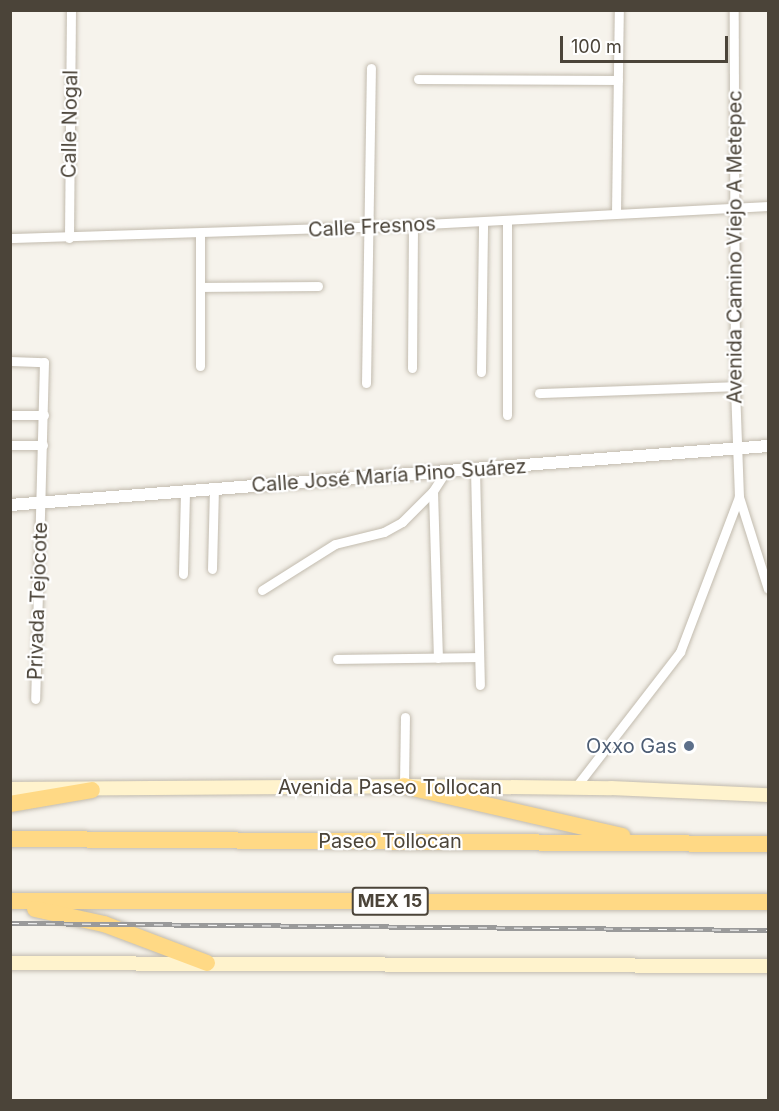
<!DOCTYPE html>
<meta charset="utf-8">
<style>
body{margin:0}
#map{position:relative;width:779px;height:1111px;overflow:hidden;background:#f6f3ec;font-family:Inter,sans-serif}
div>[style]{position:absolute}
.roads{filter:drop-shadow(0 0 2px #c2bbae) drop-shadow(0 0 2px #c2bbae)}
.minor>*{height:9px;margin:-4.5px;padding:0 4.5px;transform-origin:4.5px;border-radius:4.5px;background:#fff}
.tertiary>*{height:12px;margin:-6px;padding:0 6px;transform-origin:6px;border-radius:6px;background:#fff}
.secondary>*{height:14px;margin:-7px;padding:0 7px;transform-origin:7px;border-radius:7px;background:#fff3cd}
.trunk>*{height:16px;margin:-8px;padding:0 8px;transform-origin:8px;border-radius:8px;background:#ffd985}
.rail>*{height:5px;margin-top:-2.5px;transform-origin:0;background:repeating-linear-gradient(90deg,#fff 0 9px,#9a9a9a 0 18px);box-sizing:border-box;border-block:2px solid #9a9a9a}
.dots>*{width:16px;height:16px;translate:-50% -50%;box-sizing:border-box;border:3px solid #fff;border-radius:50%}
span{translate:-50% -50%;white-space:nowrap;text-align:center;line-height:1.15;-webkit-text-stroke:4.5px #fff;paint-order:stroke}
.shield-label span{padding:2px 4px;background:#fff;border:2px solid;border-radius:4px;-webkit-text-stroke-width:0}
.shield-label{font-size:18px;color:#4b4439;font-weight:700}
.street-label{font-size:20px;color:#4b4439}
.service-label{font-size:20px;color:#4e5e75}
.right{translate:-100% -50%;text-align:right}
.frame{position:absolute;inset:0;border:12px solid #4b4439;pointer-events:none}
.scale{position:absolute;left:560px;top:36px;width:168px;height:27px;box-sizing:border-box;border:3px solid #4b4439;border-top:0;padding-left:8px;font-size:18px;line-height:21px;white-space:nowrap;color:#4b4439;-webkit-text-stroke:4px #fff;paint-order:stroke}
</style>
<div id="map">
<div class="roads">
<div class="minor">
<i style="left:418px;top:79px;width:200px;rotate:0.3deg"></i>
<i style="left:616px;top:213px;width:203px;rotate:-89.2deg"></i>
<i style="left:10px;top:238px;width:359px;rotate:-1.8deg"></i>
<i style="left:369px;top:227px;width:400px;rotate:-3deg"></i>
<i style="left:69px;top:238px;width:228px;rotate:-89.5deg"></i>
<i style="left:200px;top:287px;width:118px;rotate:-0.5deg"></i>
<i style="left:10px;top:361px;width:34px;rotate:2deg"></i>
<i style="left:44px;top:362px;width:337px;rotate:91.5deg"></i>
<i style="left:200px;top:366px;width:132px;rotate:-90deg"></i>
<i style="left:412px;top:368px;width:143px;rotate:-89.6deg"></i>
<i style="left:481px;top:372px;width:150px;rotate:-89.2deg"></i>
<i style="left:366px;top:383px;width:315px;rotate:-89.1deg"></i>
<i style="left:539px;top:393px;width:196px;rotate:-2deg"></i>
<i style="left:10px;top:415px;width:34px"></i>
<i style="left:507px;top:415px;width:195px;rotate:-90deg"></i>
<i style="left:10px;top:445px;width:33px"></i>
<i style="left:475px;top:469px;width:216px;rotate:88.7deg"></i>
<i style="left:433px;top:491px;width:167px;rotate:88.3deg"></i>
<i style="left:739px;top:497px;width:96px;rotate:72.5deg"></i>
<i style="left:212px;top:569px;width:80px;rotate:-88.6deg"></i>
<i style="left:183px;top:574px;width:82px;rotate:-88.6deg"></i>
<i style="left:262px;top:590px;width:86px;rotate:-32.2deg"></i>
<i style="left:335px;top:544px;width:50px;rotate:-13.8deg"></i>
<i style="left:384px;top:532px;width:21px;rotate:-29deg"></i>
<i style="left:402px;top:522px;width:44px;rotate:-45deg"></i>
<i style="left:433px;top:491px;width:24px;rotate:-57deg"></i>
<i style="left:337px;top:659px;width:142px;rotate:-0.8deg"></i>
<i style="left:404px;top:786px;width:69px;rotate:-89.2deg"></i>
<i style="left:575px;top:788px;width:172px;rotate:-52.3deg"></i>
<i style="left:680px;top:652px;width:166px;rotate:-69.2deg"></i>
<i style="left:739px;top:497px;width:111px;rotate:-92.1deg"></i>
<i style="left:735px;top:386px;width:376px;rotate:-90.2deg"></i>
</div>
<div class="tertiary">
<i style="left:10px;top:505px;width:760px;rotate:-4.45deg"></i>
</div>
<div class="secondary">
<i style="left:10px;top:789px;width:394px;rotate:-0.4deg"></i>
<i style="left:404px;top:786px;width:207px;rotate:0.6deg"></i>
<i style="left:611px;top:788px;width:157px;rotate:2.6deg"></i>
<i style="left:10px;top:963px;width:758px;rotate:0.23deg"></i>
</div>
<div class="trunk">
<i style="left:404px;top:786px;width:224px;rotate:12.9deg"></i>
<i style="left:10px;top:804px;width:83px;rotate:-9.7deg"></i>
<i style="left:10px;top:839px;width:758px;rotate:0.38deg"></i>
<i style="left:10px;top:901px;width:758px;rotate:0.08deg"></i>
<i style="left:35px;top:909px;width:71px;rotate:12.3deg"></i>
<i style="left:104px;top:924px;width:110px;rotate:20.7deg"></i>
</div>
</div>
<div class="rail">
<i style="left:10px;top:923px;width:758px;rotate:0.53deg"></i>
</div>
<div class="dots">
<i style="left:689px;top:746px;background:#5c6f8a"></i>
</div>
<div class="shield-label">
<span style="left:390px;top:901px">MEX 15</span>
</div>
<div class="street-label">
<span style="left:70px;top:124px;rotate:-89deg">Calle Nogal</span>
<span style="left:372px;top:227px;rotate:-3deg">Calle Fresnos</span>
<span style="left:735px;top:247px;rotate:-90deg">Avenida Camino Viejo A Metepec</span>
<span style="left:389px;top:476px;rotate:-4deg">Calle José María Pino Suárez</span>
<span style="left:38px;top:601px;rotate:-88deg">Privada Tejocote</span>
<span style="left:390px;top:787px">Avenida Paseo Tollocan</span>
<span style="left:390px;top:841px">Paseo Tollocan</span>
</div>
<div class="service-label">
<span class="right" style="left:677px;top:746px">Oxxo Gas</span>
</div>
<div class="frame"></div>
<div class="scale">100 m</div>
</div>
